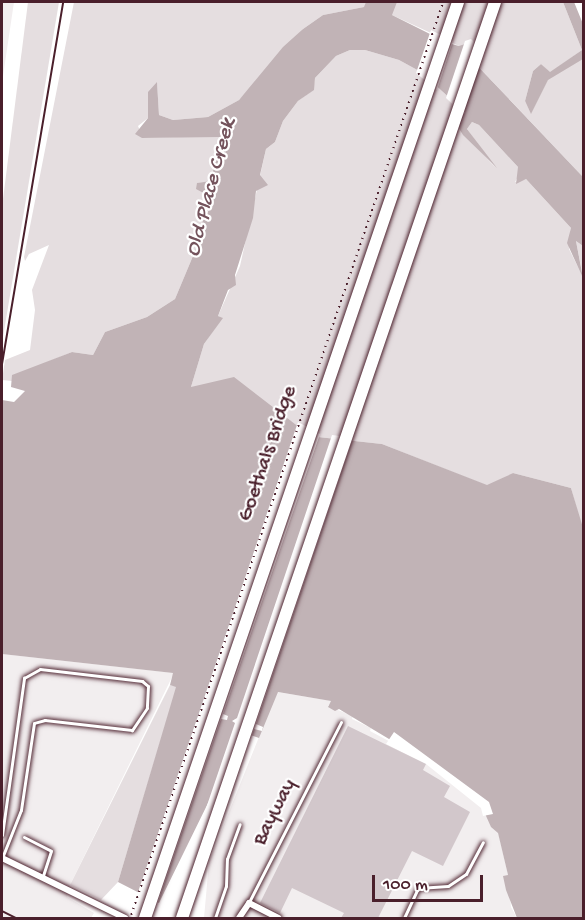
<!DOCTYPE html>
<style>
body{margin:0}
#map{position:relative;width:585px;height:920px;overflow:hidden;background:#fff;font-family:"Gochi Hand",sans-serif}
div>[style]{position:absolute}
.built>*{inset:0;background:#f2eeef}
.green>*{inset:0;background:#e5dee0}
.water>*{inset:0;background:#c1b3b6}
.pier>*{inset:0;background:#fff}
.building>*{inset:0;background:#d2c7cb}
.path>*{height:1.5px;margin-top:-0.75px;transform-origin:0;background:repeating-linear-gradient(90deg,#4a1f2b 0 1.5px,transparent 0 6px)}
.roads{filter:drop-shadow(0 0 2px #4a1f2b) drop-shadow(0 0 2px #4a1f2b)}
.service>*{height:3px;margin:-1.5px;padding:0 1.5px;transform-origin:1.5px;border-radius:1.5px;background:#fff}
.minor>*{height:6px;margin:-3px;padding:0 3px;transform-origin:3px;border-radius:3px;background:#fff}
.motorway>*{height:12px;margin:-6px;padding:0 6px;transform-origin:6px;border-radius:6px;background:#fff}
.rail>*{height:2px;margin:-1px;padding:0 1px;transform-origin:1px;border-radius:1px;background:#4a1f2b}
span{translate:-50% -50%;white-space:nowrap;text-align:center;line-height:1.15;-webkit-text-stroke:4.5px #fff;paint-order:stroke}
.street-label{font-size:21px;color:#4a1f2b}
.water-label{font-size:22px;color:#74535c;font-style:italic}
.frame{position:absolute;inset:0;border:3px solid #4a1f2b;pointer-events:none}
.scale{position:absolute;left:372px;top:875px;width:111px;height:27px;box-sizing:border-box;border:3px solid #4a1f2b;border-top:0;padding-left:8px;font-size:18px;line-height:21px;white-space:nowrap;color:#4a1f2b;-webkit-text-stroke:4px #fff;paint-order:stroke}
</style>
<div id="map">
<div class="built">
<i style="clip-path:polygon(2px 2px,14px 2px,2px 83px)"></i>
<i style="clip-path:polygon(2px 654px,174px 673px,70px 885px,67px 897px,94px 913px,91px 918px,2px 918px)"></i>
<i style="clip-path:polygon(277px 692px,332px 701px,328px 706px,353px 716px,352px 719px,371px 728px,370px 731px,424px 760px,482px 807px,498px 832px,508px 875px,511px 907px,517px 918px,204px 918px,209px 862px)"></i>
</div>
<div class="green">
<i style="clip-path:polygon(28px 2px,59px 2px,2px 343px,2px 207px)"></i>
<i style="clip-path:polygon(74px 2px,563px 2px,582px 50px,550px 73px,541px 64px,533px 71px,525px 101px,531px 113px,548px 79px,583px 58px,583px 177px,459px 46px,392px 15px,364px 7px,323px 15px,303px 29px,239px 100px,208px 117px,173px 120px,159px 115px,157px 83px,148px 118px,138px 126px,143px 138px,220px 136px,211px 182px,197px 183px,209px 196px,211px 205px,199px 228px,198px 244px,175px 299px,147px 317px,105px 332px,93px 355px,72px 352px,13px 376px,12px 381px,2px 380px,5px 360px,30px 350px,35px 310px,32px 290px,49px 245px,29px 254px,25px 261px,24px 257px)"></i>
<i style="clip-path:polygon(350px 50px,365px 50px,399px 60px,421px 72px,465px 112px,457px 126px,495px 167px,467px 129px,472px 122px,479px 125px,518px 167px,520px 173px,515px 182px,526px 179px,571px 228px,569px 249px,583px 277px,576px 241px,583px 246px,583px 531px,571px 488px,513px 473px,488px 486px,382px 444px,318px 437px,191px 387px,204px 344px,222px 318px,218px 316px,240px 266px,266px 149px,275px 142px,283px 121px,298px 101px,313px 90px,315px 78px,336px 56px)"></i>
<i style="clip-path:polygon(170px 685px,177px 686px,118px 882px,101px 900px,70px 885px)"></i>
</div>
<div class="water">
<i style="clip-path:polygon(366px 2px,397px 2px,392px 15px,448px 43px,459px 46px,471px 42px,470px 58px,583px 177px,583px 246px,576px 241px,583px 278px,567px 243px,571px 228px,526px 179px,516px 184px,518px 167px,479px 125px,472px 122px,467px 129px,497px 168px,463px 135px,457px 125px,465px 112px,421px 72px,399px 60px,365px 50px,350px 50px,336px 56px,315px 78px,314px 90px,298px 101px,283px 121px,275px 142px,266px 149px,260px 175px,268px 185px,256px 191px,253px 218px,235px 275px,236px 285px,228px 290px,218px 316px,223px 318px,204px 344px,191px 387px,234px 377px,304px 431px,318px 437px,382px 444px,487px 485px,513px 473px,571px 488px,584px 531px,583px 918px,517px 918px,506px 890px,503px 876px,508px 875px,498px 833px,491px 827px,482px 807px,424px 760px,339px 709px,335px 711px,328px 707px,331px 701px,278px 692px,259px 738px,248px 734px,236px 746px,159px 903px,118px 882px,176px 687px,170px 685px,173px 673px,2px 654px,2px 400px,14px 402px,25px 391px,11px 387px,12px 375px,72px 352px,93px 355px,105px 332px,147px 317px,175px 299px,198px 244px,199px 228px,211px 206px,209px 196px,196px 189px,197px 183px,211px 181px,220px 137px,142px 138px,135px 134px,148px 118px,148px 92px,157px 82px,159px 115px,173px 120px,208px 117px,239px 100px,283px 47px,303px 29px,323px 15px,364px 7px)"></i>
<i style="clip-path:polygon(563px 2px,574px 2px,583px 24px,583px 59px,548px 80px,531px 114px,525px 101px,533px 71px,541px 64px,550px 72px,582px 50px)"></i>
</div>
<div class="pier">
<i style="clip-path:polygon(431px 30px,453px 41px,437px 90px,416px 73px)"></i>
<i style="clip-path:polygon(471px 39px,474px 42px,462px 113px,446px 98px,465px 41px)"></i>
<i style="clip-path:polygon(298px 422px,320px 434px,223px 714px,228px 716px,227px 720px,221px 719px,157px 905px,137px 895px)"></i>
<i style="clip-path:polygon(332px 435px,353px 438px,256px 724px,263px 727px,262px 731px,254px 729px,251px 738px,238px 749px,201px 823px,235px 723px,232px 721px,237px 718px)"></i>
<i style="clip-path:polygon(394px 732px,489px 802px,493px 814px,483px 816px,481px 808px,426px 764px,386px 744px)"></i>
</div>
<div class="building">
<i style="clip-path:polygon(348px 726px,426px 764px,423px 770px,450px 786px,444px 797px,470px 812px,443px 866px,412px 851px,378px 918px,341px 918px,344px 913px,292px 888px,280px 913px,260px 903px)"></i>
</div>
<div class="path">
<i style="left:131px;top:915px;width:965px;rotate:-71.13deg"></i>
</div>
<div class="roads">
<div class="service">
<i style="left:2px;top:835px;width:159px;rotate:-82deg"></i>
<i style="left:24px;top:678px;width:18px;rotate:-29deg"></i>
<i style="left:40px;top:669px;width:103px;rotate:6.7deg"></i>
<i style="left:142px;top:681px;width:8px;rotate:40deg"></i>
<i style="left:148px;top:686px;width:22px;rotate:93deg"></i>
<i style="left:147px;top:708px;width:27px;rotate:124deg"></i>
<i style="left:132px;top:730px;width:88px;rotate:-173.4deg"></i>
<i style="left:45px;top:720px;width:11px;rotate:165deg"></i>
<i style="left:34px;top:723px;width:88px;rotate:98.5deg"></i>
<i style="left:21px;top:810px;width:52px;rotate:111.6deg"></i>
<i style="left:24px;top:837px;width:30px;rotate:27deg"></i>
<i style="left:51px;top:851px;width:26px;rotate:108deg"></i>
<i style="left:249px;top:902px;width:202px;rotate:-62.9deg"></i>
<i style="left:215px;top:918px;width:34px;rotate:-71deg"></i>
<i style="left:226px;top:886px;width:27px;rotate:-88deg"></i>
<i style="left:227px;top:859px;width:37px;rotate:-70deg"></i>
<i style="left:404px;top:918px;width:33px;rotate:-65deg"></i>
<i style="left:418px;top:888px;width:30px;rotate:-4deg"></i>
<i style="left:448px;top:886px;width:22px;rotate:-34deg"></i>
<i style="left:466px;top:874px;width:36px;rotate:-62deg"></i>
</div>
<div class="minor">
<i style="left:2px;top:858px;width:137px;rotate:26deg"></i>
<i style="left:239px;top:918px;width:18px;rotate:-56deg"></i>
<i style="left:249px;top:903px;width:33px;rotate:27deg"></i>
</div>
<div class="motorway">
<i style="left:145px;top:918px;width:968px;rotate:-71.13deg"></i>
<i style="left:182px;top:918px;width:968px;rotate:-71.13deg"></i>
</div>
</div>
<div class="rail">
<i style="left:2px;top:364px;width:367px;rotate:-80.4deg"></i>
<i style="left:2px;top:911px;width:16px;rotate:27deg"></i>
</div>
<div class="street-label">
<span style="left:269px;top:454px;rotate:-71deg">Goethals Bridge</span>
<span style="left:276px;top:813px;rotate:-63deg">Bayway</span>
</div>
<div class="water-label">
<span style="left:212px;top:188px;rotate:-75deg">Old Place Creek</span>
</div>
<div class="frame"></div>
<div class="scale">100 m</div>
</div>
